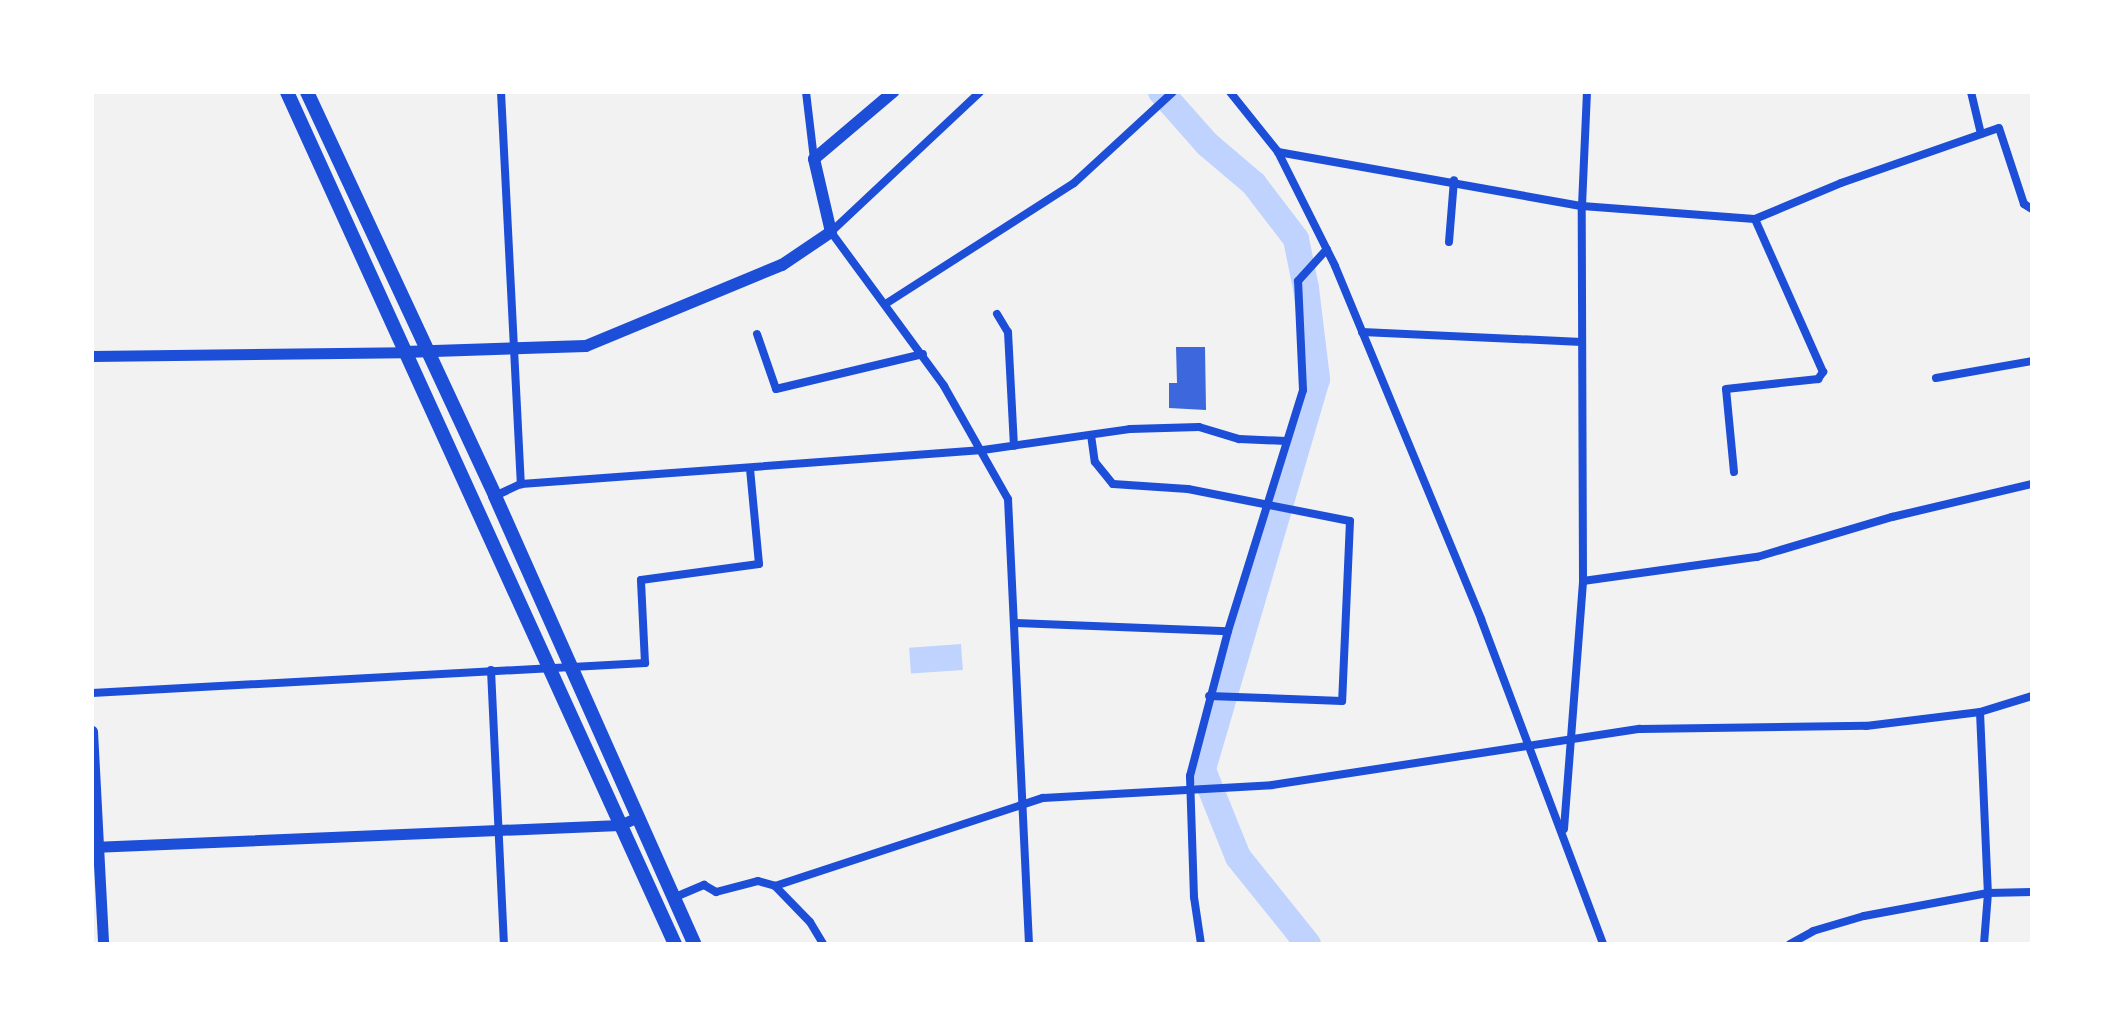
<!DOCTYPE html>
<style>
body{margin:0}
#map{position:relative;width:2124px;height:1036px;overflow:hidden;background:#f2f2f2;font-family:"DejaVu Sans",sans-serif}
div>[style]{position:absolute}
.water>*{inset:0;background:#bfd3fe;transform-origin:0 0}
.river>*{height:26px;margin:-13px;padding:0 13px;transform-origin:13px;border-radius:13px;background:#bfd3fe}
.building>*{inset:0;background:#3d67dc}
.minor>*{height:8px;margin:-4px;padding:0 4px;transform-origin:4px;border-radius:4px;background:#1d4ed8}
.tertiary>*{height:11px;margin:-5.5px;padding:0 5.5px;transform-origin:5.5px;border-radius:5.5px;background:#1d4ed8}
.secondary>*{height:12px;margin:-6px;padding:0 6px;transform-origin:6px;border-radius:6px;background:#1d4ed8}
.primary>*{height:14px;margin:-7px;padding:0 7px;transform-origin:7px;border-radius:7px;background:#1d4ed8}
span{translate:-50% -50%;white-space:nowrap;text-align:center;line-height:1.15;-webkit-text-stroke:6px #fff;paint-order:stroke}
.frame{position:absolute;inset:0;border:94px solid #fff;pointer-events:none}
</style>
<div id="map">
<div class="water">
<i style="left:961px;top:644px;width:26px;height:52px;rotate:86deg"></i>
</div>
<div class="river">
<i style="left:1161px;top:92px;width:69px;rotate:48.5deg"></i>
<i style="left:1207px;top:144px;width:62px;rotate:40.4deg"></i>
<i style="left:1254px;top:184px;width:69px;rotate:52.6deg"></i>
<i style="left:1296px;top:239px;width:50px;rotate:78.5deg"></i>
<i style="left:1306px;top:288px;width:92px;rotate:83.1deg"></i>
<i style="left:1317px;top:379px;width:407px;rotate:106.3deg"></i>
<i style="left:1203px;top:770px;width:94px;rotate:68.1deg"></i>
<i style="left:1238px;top:857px;width:112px;rotate:51.2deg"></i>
</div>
<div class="building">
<i style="clip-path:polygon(1176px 347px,1205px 347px,1206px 410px,1169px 408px,1169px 383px,1177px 383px)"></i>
</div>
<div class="minor">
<i style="left:501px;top:92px;width:393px;rotate:87.1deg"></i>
<i style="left:806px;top:92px;width:67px;rotate:83.2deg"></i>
<i style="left:980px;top:92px;width:204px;rotate:136.8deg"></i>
<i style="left:831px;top:232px;width:191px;rotate:53.7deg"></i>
<i style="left:944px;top:386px;width:130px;rotate:60.5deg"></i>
<i style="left:1008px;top:499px;width:445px;rotate:87.3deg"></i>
<i style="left:1230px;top:92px;width:77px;rotate:51.3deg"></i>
<i style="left:1278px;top:152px;width:127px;rotate:63.4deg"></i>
<i style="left:1335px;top:266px;width:382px;rotate:67.5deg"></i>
<i style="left:1481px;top:619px;width:347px;rotate:69.4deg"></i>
<i style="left:1971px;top:92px;width:43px;rotate:76.6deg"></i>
<i style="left:1278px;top:152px;width:309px;rotate:10.1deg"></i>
<i style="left:1582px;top:206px;width:173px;rotate:4.3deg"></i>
<i style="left:1755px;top:219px;width:93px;rotate:-22.7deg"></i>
<i style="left:1841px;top:183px;width:167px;rotate:-19.2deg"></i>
<i style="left:1999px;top:128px;width:80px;rotate:71.8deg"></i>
<i style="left:2024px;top:204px;width:9px;rotate:32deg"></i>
<i style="left:1449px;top:242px;width:62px;rotate:-85.4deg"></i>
<i style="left:887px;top:303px;width:222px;rotate:-32.7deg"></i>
<i style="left:1074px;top:183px;width:134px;rotate:-42.6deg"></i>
<i style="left:997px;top:314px;width:21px;rotate:59deg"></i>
<i style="left:1008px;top:332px;width:114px;rotate:87deg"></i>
<i style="left:1362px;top:332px;width:220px;rotate:2.6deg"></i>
<i style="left:757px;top:334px;width:58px;rotate:70.9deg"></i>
<i style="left:776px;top:389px;width:151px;rotate:-13.4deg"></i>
<i style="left:1936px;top:378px;width:97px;rotate:-10deg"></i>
<i style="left:1091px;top:435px;width:27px;rotate:82deg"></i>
<i style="left:1095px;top:462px;width:28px;rotate:51deg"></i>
<i style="left:1113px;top:484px;width:75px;rotate:3.8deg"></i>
<i style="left:1188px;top:489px;width:165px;rotate:11.2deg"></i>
<i style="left:1350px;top:521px;width:180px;rotate:92.5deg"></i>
<i style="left:1342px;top:701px;width:133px;rotate:-177.8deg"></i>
<i style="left:1734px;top:472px;width:83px;rotate:-95.5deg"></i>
<i style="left:1726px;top:389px;width:93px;rotate:-6.2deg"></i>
<i style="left:1818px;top:379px;width:9px;rotate:-54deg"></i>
<i style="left:1823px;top:372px;width:167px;rotate:-114deg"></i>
<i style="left:495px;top:496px;width:29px;rotate:-25deg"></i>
<i style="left:521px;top:484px;width:463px;rotate:-4.2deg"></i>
<i style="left:983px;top:450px;width:148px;rotate:-8.1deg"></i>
<i style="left:1130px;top:429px;width:69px;rotate:-1.7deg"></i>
<i style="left:1199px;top:427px;width:42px;rotate:16.7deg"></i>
<i style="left:1239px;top:439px;width:47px;rotate:2.4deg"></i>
<i style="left:1583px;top:581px;width:176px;rotate:-7.9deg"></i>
<i style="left:1757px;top:557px;width:141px;rotate:-16.5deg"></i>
<i style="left:1892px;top:517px;width:144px;rotate:-13.3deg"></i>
<i style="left:1015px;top:623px;width:213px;rotate:2.2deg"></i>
<i style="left:491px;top:670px;width:274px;rotate:87.3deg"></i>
<i style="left:92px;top:693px;width:554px;rotate:-3.11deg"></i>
<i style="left:645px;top:663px;width:83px;rotate:-92.8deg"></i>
<i style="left:641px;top:580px;width:119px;rotate:-7.7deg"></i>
<i style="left:759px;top:564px;width:96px;rotate:-95.4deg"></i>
<i style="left:1980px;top:712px;width:181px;rotate:87.5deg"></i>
<i style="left:1988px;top:893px;width:51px;rotate:94.5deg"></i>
<i style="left:1564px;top:829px;width:249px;rotate:-85.6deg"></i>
<i style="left:1583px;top:581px;width:375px;rotate:-90.2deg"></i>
<i style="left:1582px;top:206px;width:114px;rotate:-87.5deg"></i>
<i style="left:775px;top:886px;width:50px;rotate:45.8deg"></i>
<i style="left:810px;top:922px;width:26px;rotate:59deg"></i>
<i style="left:673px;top:898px;width:34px;rotate:-23deg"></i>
<i style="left:704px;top:885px;width:14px;rotate:30deg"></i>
<i style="left:716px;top:892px;width:43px;rotate:-14.7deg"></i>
<i style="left:758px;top:881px;width:18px;rotate:16deg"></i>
<i style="left:775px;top:886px;width:282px;rotate:-18.2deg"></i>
<i style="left:1043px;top:798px;width:229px;rotate:-3.2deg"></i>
<i style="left:1272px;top:785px;width:372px;rotate:-8.7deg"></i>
<i style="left:1640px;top:729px;width:226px;rotate:-0.8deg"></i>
<i style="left:1866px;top:726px;width:115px;rotate:-7deg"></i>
<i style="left:1980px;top:712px;width:54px;rotate:-17.1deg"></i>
<i style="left:1201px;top:944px;width:48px;rotate:-98.5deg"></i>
<i style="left:1194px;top:897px;width:121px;rotate:-91.9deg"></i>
<i style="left:1190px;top:776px;width:150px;rotate:-75.3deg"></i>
<i style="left:1228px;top:631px;width:252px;rotate:-72.7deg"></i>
<i style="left:1303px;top:390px;width:109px;rotate:-92.6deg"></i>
<i style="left:1298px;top:281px;width:43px;rotate:-47.8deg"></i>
<i style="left:1790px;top:944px;width:26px;rotate:-29deg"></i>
<i style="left:1813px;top:931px;width:53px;rotate:-16.4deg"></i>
<i style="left:1864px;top:916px;width:126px;rotate:-10.5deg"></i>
<i style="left:1988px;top:893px;width:44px;rotate:-1.3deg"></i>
</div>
<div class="tertiary">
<i style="left:92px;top:356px;width:312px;rotate:-0.7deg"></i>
<i style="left:92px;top:731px;width:213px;rotate:87deg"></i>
<i style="left:92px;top:847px;width:528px;rotate:-2.39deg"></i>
<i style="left:620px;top:825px;width:17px;rotate:-24deg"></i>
</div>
<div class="secondary">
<i style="left:404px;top:352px;width:182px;rotate:-1.9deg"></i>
<i style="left:586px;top:346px;width:212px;rotate:-22.5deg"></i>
<i style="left:782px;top:265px;width:59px;rotate:-34deg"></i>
<i style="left:831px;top:232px;width:75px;rotate:-103.1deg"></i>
<i style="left:814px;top:159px;width:104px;rotate:-40.3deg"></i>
</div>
<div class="primary">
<i style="left:287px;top:92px;width:936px;rotate:65.52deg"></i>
<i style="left:307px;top:92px;width:446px;rotate:65deg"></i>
<i style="left:495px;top:496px;width:490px;rotate:66deg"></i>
</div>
<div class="frame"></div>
</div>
